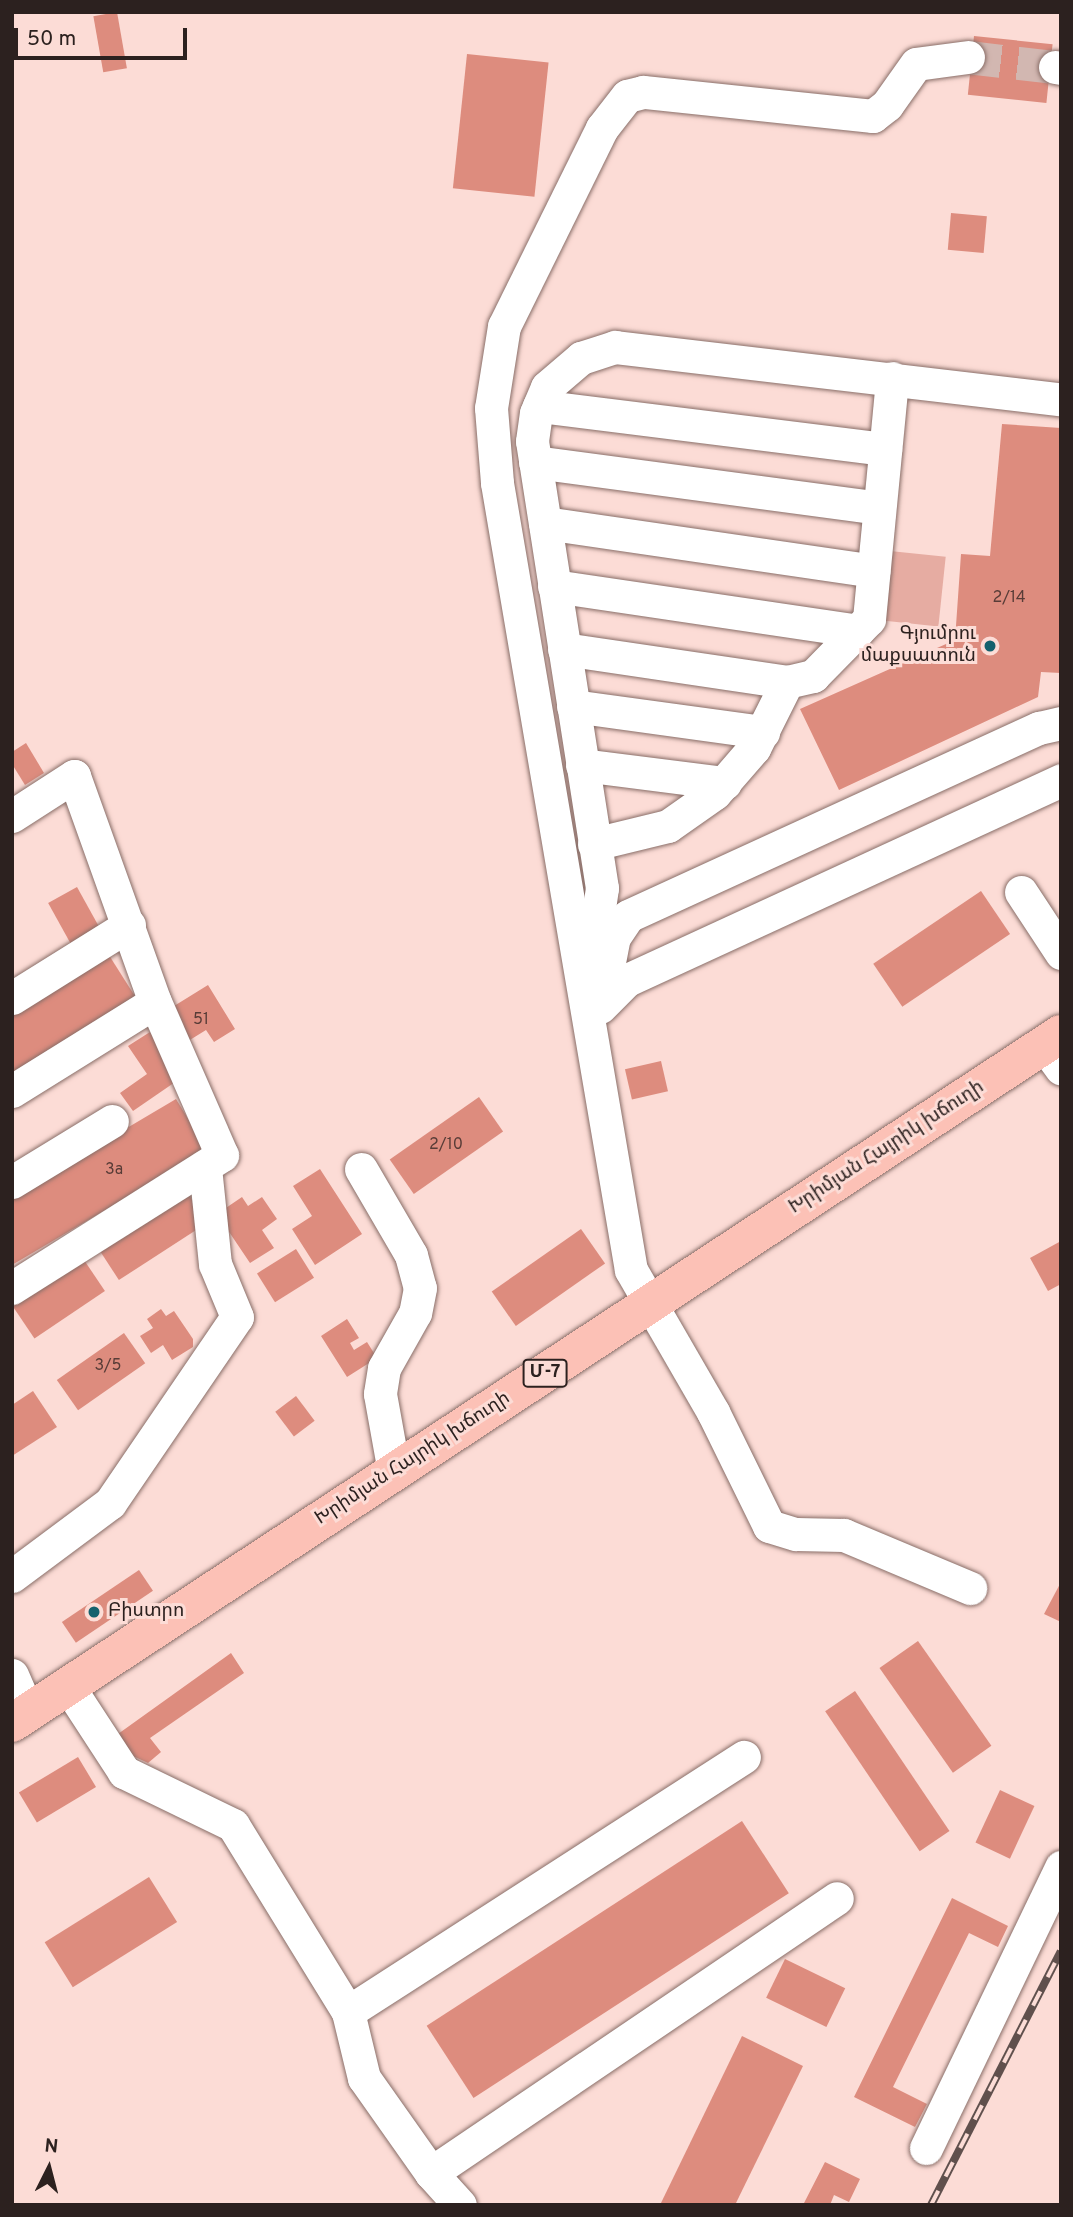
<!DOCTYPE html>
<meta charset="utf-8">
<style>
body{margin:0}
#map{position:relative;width:1073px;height:2217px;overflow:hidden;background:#fcdcd6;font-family:Overpass,"Noto Sans Armenian",sans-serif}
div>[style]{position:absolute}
.green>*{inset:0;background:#e6aca2;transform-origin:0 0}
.building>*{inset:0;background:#dd8c7e;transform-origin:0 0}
.minor-tunnel>*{height:33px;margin-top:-16.5px;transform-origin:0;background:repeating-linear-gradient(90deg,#d2b7b1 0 33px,transparent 0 50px)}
.roads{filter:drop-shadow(0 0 2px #896e68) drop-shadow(0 0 2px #896e68)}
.minor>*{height:33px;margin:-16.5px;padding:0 16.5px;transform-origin:16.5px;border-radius:16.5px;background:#fff}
.highway>*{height:38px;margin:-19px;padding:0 19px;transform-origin:19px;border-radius:19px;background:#fcc1b6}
.rail>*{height:8px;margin-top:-4px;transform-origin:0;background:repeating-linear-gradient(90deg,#fcdcd6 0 16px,#60504d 0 32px);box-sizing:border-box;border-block:2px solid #60504d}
.dots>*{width:19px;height:19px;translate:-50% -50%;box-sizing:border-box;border:4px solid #fcdcd6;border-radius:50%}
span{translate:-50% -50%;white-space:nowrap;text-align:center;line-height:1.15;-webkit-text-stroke:6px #fcdcd6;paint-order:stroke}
.number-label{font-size:16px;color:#583c37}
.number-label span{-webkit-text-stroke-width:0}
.shield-label span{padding:2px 5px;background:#fcdcd6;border:2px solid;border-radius:5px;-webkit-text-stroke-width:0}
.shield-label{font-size:18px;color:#2c211f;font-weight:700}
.poi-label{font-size:19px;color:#2c211f}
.right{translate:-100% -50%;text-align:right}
.left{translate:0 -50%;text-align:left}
.street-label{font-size:19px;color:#2c211f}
.frame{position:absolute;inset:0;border:14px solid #2c211f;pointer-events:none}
.north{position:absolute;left:14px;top:2133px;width:70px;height:70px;-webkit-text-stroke:5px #fcdcd6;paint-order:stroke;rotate:6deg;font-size:19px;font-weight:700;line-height:28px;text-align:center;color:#2c211f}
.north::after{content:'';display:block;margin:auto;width:24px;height:32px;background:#2c211f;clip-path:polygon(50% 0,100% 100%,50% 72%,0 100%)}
.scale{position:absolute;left:14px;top:28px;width:173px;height:32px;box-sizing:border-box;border:4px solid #2c211f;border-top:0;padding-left:9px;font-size:21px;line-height:24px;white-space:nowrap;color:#2c211f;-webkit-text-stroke:5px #fcdcd6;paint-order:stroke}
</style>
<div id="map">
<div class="green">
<i style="left:890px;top:551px;width:56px;height:70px;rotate:6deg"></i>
</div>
<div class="building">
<i style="left:117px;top:12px;width:57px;height:24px;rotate:80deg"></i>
<i style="left:974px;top:36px;width:79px;height:59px;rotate:6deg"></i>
<i style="left:467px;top:54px;width:82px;height:135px;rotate:6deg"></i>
<i style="left:951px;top:213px;width:36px;height:37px;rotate:5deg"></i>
<i style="clip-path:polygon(1002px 424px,1061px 428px,1061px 673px,1041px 672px,1038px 697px,839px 790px,800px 709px,955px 640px,961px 554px,990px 556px)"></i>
<i style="clip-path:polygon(26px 743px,44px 773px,25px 785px,12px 764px,12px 752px)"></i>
<i style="left:77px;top:887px;width:46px;height:33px;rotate:61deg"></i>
<i style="left:981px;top:891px;width:52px;height:130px;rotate:56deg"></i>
<i style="clip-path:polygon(107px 952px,138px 1001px,12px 1080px,12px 1011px)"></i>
<i style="clip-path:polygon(208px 985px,235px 1029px,214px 1042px,206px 1030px,185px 1043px,166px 1011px)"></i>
<i style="clip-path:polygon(150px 1032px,181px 1078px,133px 1111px,120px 1093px,147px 1074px,128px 1046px)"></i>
<i style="left:661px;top:1061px;width:31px;height:37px;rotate:77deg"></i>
<i style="left:479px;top:1097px;width:42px;height:109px;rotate:55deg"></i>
<i style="clip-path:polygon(176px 1099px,207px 1150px,12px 1265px,12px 1196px)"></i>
<i style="clip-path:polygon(320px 1169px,362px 1234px,315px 1265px,292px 1229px,312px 1216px,293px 1186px)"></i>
<i style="left:183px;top:1186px;width:44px;height:105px;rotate:57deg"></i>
<i style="clip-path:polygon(242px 1197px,248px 1206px,262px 1197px,277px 1219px,262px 1230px,274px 1248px,250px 1263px,217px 1214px)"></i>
<i style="left:581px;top:1229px;width:42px;height:109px;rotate:55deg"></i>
<i style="clip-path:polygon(1061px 1241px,1061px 1284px,1048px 1291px,1030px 1258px)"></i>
<i style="left:296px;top:1249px;width:34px;height:46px;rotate:58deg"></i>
<i style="left:82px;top:1257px;width:41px;height:85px;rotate:56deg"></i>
<i style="clip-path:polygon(161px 1309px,166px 1316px,174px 1311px,193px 1339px,193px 1347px,172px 1360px,163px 1345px,151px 1353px,140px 1336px,153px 1328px,147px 1319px)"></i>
<i style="clip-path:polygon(347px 1319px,359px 1338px,350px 1343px,354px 1350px,367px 1342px,377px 1358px,347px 1377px,321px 1336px)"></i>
<i style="left:124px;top:1333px;width:37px;height:82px;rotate:55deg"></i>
<i style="clip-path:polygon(33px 1391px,57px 1427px,12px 1456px,12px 1405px)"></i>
<i style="left:296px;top:1396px;width:31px;height:26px;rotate:53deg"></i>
<i style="left:139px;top:1570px;width:25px;height:93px;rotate:56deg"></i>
<i style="clip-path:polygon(1061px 1582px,1061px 1622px,1044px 1614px)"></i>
<i style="left:918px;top:1641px;width:128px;height:47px;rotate:55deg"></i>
<i style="clip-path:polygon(231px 1653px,244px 1673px,150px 1738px,161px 1752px,148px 1763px,118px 1749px,111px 1739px)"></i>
<i style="left:855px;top:1691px;width:169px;height:36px;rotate:56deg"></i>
<i style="left:78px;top:1757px;width:35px;height:69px;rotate:59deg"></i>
<i style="left:1000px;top:1790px;width:38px;height:58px;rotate:25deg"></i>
<i style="left:742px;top:1821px;width:86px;height:376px;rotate:57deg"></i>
<i style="left:149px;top:1877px;width:53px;height:123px;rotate:58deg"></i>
<i style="clip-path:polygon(952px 1898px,1008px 1926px,998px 1947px,969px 1933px,893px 2087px,927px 2104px,915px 2127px,854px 2097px)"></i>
<i style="left:785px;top:1959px;width:67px;height:43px;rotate:26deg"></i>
<i style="clip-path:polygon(742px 2036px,803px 2066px,735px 2205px,660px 2205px)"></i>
<i style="clip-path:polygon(825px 2162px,860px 2179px,849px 2202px,834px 2195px,830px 2205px,803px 2205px)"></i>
</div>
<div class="minor-tunnel">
<i style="left:968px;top:57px;width:88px;rotate:6.6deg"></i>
</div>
<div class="roads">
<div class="minor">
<i style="left:968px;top:57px;width:52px;rotate:172.3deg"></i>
<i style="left:916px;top:64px;width:50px;rotate:125.3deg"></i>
<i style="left:887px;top:105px;width:18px;rotate:142deg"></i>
<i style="left:873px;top:116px;width:231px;rotate:-174deg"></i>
<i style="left:643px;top:92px;width:16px;rotate:166deg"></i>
<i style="left:627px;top:96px;width:41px;rotate:128deg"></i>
<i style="left:602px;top:128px;width:221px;rotate:116.3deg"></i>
<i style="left:504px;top:326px;width:83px;rotate:99deg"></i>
<i style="left:491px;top:408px;width:75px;rotate:85.4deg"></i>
<i style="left:497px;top:483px;width:798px;rotate:80.34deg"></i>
<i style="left:631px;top:1270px;width:164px;rotate:60deg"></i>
<i style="left:713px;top:1412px;width:127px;rotate:63.8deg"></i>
<i style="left:769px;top:1526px;width:28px;rotate:17deg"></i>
<i style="left:796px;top:1534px;width:48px;rotate:1.2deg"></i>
<i style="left:844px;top:1535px;width:137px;rotate:22.8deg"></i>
<i style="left:1055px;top:67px;width:6px;rotate:9deg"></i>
<i style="left:539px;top:406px;width:349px;rotate:7.1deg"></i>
<i style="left:535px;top:462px;width:347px;rotate:7.6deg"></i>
<i style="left:545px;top:523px;width:332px;rotate:8.3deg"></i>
<i style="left:554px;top:586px;width:307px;rotate:8.4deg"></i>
<i style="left:564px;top:649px;width:225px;rotate:8.4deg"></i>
<i style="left:573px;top:706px;width:192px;rotate:7.8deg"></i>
<i style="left:582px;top:765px;width:144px;rotate:7.2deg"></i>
<i style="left:12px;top:816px;width:74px;rotate:-32.8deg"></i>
<i style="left:74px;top:776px;width:240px;rotate:70.3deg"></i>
<i style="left:155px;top:1002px;width:167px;rotate:66.4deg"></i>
<i style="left:222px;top:1155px;width:249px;rotate:147.7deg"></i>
<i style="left:594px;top:844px;width:76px;rotate:-13.7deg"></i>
<i style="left:668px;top:826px;width:57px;rotate:-35.1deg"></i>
<i style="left:715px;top:793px;width:60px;rotate:-49.1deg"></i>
<i style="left:754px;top:748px;width:74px;rotate:-63.4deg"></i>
<i style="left:787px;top:682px;width:27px;rotate:-13deg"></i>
<i style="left:813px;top:676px;width:80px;rotate:-45.5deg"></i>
<i style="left:869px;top:619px;width:242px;rotate:-84.5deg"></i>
<i style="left:1021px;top:892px;width:73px;rotate:56.7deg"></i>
<i style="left:608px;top:967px;width:31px;rotate:-79deg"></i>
<i style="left:614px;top:937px;width:25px;rotate:-56deg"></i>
<i style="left:628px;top:916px;width:452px;rotate:-24.6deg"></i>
<i style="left:1039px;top:728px;width:23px;rotate:-13deg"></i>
<i style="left:589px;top:977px;width:90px;rotate:-81.7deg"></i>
<i style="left:602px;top:888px;width:452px;rotate:-98.9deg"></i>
<i style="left:532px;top:441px;width:28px;rotate:-82deg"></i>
<i style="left:536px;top:413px;width:28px;rotate:-67deg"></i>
<i style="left:547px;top:387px;width:45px;rotate:-40.5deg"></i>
<i style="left:581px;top:358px;width:36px;rotate:-18deg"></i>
<i style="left:615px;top:347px;width:449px;rotate:6.7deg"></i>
<i style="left:12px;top:998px;width:138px;rotate:-32deg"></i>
<i style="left:600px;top:1007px;width:38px;rotate:-45deg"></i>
<i style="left:627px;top:980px;width:478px;rotate:-24.7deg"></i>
<i style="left:1044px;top:1045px;width:29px;rotate:54deg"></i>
<i style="left:12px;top:1091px;width:168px;rotate:-31.9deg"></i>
<i style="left:361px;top:1169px;width:99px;rotate:59.8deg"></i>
<i style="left:411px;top:1255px;width:34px;rotate:75deg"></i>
<i style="left:420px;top:1288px;width:25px;rotate:101deg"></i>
<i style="left:415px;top:1313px;width:63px;rotate:119.4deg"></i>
<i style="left:384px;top:1368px;width:26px;rotate:99deg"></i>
<i style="left:380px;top:1394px;width:79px;rotate:79.8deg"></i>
<i style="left:12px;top:1182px;width:117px;rotate:-31.4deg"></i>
<i style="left:12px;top:1576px;width:122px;rotate:-36.7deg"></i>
<i style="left:110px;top:1503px;width:225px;rotate:-55.7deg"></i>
<i style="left:237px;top:1317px;width:57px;rotate:-112.5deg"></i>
<i style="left:215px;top:1264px;width:98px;rotate:-95.9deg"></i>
<i style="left:12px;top:1675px;width:40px;rotate:66.6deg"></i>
<i style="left:68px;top:1686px;width:103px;rotate:56.9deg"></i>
<i style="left:124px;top:1772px;width:121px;rotate:25.9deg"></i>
<i style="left:233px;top:1825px;width:220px;rotate:58.4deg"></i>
<i style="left:348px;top:2012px;width:68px;rotate:76.4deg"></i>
<i style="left:364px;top:2078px;width:116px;rotate:54.8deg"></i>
<i style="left:431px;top:2173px;width:43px;rotate:47.8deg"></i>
<i style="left:348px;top:2012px;width:471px;rotate:-32.8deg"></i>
<i style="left:926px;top:2148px;width:312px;rotate:-64.3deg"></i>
<i style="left:431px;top:2173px;width:490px;rotate:-34.1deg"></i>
</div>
<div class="highway">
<i style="left:12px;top:1723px;width:1255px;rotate:-33.3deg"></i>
</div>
</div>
<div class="rail">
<i style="left:931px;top:2205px;width:285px;rotate:-62.9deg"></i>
</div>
<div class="dots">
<i style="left:990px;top:646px;background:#14616d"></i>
<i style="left:94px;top:1612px;background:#14616d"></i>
</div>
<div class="number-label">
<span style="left:1009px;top:598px">2/14</span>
<span style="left:201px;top:1020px">51</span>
<span style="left:446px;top:1145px">2/10</span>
<span style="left:114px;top:1170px">3a</span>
<span style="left:108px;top:1366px">3/5</span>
</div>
<div class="shield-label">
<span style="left:545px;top:1373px">Մ-7</span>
</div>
<div class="poi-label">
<span class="right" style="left:976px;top:646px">Գյումրու<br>մաքսատուն</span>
<span class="left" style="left:108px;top:1612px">Բիստրո</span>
</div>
<div class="street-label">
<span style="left:887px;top:1148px;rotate:-33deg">Խրիմյան Հայրիկ խճուղի</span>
<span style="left:413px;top:1459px;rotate:-33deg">Խրիմյան Հայրիկ խճուղի</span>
</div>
<div class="frame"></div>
<div class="north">N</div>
<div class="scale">50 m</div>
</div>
